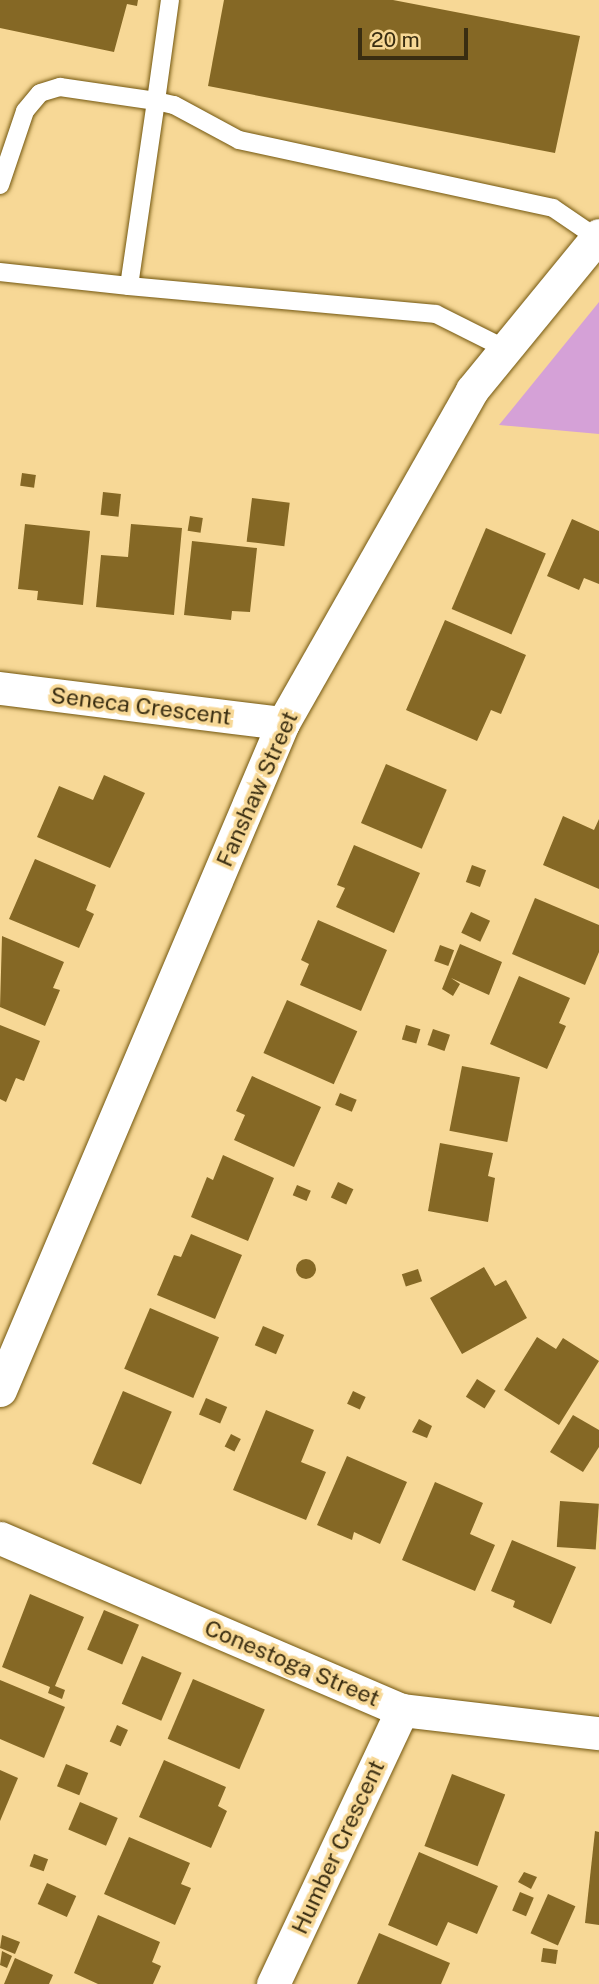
<!DOCTYPE html>
<style>
body{margin:0}
#map{position:relative;width:599px;height:1984px;overflow:hidden;background:#f7d896;font-family:"Public Sans",sans-serif}
div>[style]{position:absolute}
.green>*{inset:0;background:#d5a1d7}
.building>*{inset:0;background:#856825;transform-origin:0 0}
.round{border-radius:50%}
.roads{filter:drop-shadow(0 0 2px #73570f) drop-shadow(0 0 2px #73570f)}
.lane>*{height:18px;margin:-9px;padding:0 9px;transform-origin:9px;border-radius:9px;background:#fff}
.street>*{height:33px;margin:-16.5px;padding:0 16.5px;transform-origin:16.5px;border-radius:16.5px;background:#fff}
span{translate:-50% -50%;white-space:nowrap;text-align:center;line-height:1.15;-webkit-text-stroke:7px #f7d896;paint-order:stroke}
.street-label{font-size:23px;color:#392d11}
.scale{position:absolute;left:358px;top:28px;width:110px;height:32px;box-sizing:border-box;border:4px solid #392d11;border-top:0;padding-left:9px;font-size:21px;line-height:24px;white-space:nowrap;color:#392d11;-webkit-text-stroke:5px #f7d896;paint-order:stroke}
</style>
<div id="map">
<div class="green">
<i style="clip-path:polygon(599px 302px,599px 434px,499px 425px)"></i>
</div>
<div class="building">
<i style="clip-path:polygon(0 0,138px 0,137px 6px,127px 4px,114px 52px,0 28px)"></i>
<i style="clip-path:polygon(224px 0,393px 0,580px 36px,555px 153px,208px 86px)"></i>
<i style="left:22px;top:473px;width:14px;height:13px;rotate:8deg"></i>
<i style="left:103px;top:492px;width:18px;height:23px;rotate:6deg"></i>
<i style="left:252px;top:498px;width:38px;height:44px;rotate:7deg"></i>
<i style="left:190px;top:516px;width:13px;height:15px;rotate:9deg"></i>
<i style="clip-path:polygon(572px 519px,599px 531px,599px 584px,584px 578px,579px 590px,547px 576px)"></i>
<i style="clip-path:polygon(25px 524px,90px 531px,83px 605px,37px 600px,38px 591px,18px 589px)"></i>
<i style="clip-path:polygon(131px 524px,182px 528px,174px 615px,96px 607px,101px 555px,128px 557px)"></i>
<i style="left:486px;top:528px;width:65px;height:88px;rotate:23deg"></i>
<i style="clip-path:polygon(192px 541px,257px 548px,250px 612px,232px 611px,231px 620px,184px 615px)"></i>
<i style="clip-path:polygon(445px 620px,526px 655px,501px 714px,491px 710px,477px 741px,406px 710px)"></i>
<i style="left:386px;top:764px;width:66px;height:64px;rotate:23deg"></i>
<i style="clip-path:polygon(104px 775px,145px 793px,110px 868px,37px 837px,59px 786px,93px 800px)"></i>
<i style="clip-path:polygon(563px 816px,594px 830px,599px 819px,599px 889px,543px 865px)"></i>
<i style="clip-path:polygon(354px 845px,420px 873px,394px 933px,336px 907px,345px 888px,337px 885px)"></i>
<i style="clip-path:polygon(35px 859px,96px 885px,86px 910px,94px 914px,79px 948px,9px 919px)"></i>
<i style="left:472px;top:865px;width:15px;height:18px;rotate:20deg"></i>
<i style="clip-path:polygon(535px 898px,599px 925px,599px 952px,585px 985px,512px 954px)"></i>
<i style="left:471px;top:912px;width:21px;height:23px;rotate:25deg"></i>
<i style="clip-path:polygon(318px 920px,387px 950px,361px 1011px,300px 985px,309px 964px,301px 960px)"></i>
<i style="clip-path:polygon(2px 936px,64px 962px,53px 988px,60px 990px,45px 1026px,0 1007px)"></i>
<i style="clip-path:polygon(460px 944px,502px 962px,489px 995px,451px 978px,460px 984px,453px 996px,442px 989px)"></i>
<i style="left:440px;top:945px;width:15px;height:17px;rotate:20deg"></i>
<i style="clip-path:polygon(519px 976px,570px 998px,559px 1023px,566px 1026px,547px 1069px,490px 1044px)"></i>
<i style="left:287px;top:1000px;width:77px;height:58px;rotate:24deg"></i>
<i style="clip-path:polygon(0 1025px,40px 1041px,24px 1081px,16px 1078px,6px 1102px,0 1099px)"></i>
<i style="left:406px;top:1025px;width:15px;height:15px;rotate:16deg"></i>
<i style="left:433px;top:1029px;width:18px;height:17px;rotate:19deg"></i>
<i style="left:462px;top:1066px;width:59px;height:66px;rotate:11deg"></i>
<i style="clip-path:polygon(252px 1076px,321px 1107px,294px 1167px,234px 1140px,245px 1115px,236px 1111px)"></i>
<i style="left:340px;top:1093px;width:18px;height:13px;rotate:22deg"></i>
<i style="clip-path:polygon(440px 1143px,493px 1153px,488px 1176px,495px 1178px,488px 1222px,428px 1211px)"></i>
<i style="clip-path:polygon(223px 1155px,274px 1178px,248px 1241px,191px 1217px,207px 1177px,213px 1180px)"></i>
<i style="left:338px;top:1182px;width:17px;height:17px;rotate:25deg"></i>
<i style="left:297px;top:1185px;width:15px;height:11px;rotate:23deg"></i>
<i style="clip-path:polygon(191px 1234px,242px 1255px,215px 1319px,157px 1295px,174px 1255px,181px 1257px)"></i>
<i class="round" style="left:296px;top:1259px;width:20px;height:20px"></i>
<i style="clip-path:polygon(484px 1267px,495px 1286px,506px 1280px,527px 1318px,462px 1354px,430px 1298px)"></i>
<i style="left:418px;top:1269px;width:13px;height:17px;rotate:72deg"></i>
<i style="left:150px;top:1308px;width:75px;height:66px;rotate:23deg"></i>
<i style="left:263px;top:1326px;width:23px;height:21px;rotate:23deg"></i>
<i style="clip-path:polygon(537px 1337px,556px 1349px,563px 1338px,599px 1361px,559px 1425px,504px 1390px)"></i>
<i style="left:477px;top:1379px;width:22px;height:21px;rotate:32deg"></i>
<i style="left:123px;top:1391px;width:53px;height:79px;rotate:23deg"></i>
<i style="left:353px;top:1391px;width:14px;height:14px;rotate:25deg"></i>
<i style="left:206px;top:1398px;width:23px;height:18px;rotate:23deg"></i>
<i style="clip-path:polygon(266px 1410px,314px 1430px,301px 1462px,326px 1472px,306px 1520px,233px 1490px)"></i>
<i style="clip-path:polygon(573px 1415px,599px 1430px,599px 1447px,583px 1472px,550px 1452px)"></i>
<i style="clip-path:polygon(419px 1419px,432px 1426px,427px 1438px,412px 1432px)"></i>
<i style="left:231px;top:1434px;width:11px;height:14px;rotate:27deg"></i>
<i style="clip-path:polygon(347px 1456px,407px 1482px,380px 1544px,354px 1532px,352px 1540px,317px 1525px)"></i>
<i style="clip-path:polygon(435px 1482px,483px 1503px,470px 1534px,495px 1545px,475px 1591px,402px 1560px)"></i>
<i style="left:560px;top:1501px;width:39px;height:46px;rotate:4deg"></i>
<i style="clip-path:polygon(512px 1540px,576px 1567px,551px 1624px,513px 1607px,515px 1601px,491px 1591px)"></i>
<i style="clip-path:polygon(30px 1594px,84px 1617px,55px 1686px,65px 1690px,62px 1699px,48px 1693px,50px 1687px,2px 1667px)"></i>
<i style="left:104px;top:1610px;width:38px;height:43px;rotate:23deg"></i>
<i style="left:142px;top:1656px;width:43px;height:52px;rotate:23deg"></i>
<i style="left:193px;top:1679px;width:78px;height:65px;rotate:23deg"></i>
<i style="clip-path:polygon(0 1680px,65px 1707px,44px 1758px,0 1739px)"></i>
<i style="left:117px;top:1725px;width:12px;height:18px;rotate:24deg"></i>
<i style="clip-path:polygon(164px 1760px,226px 1787px,218px 1806px,227px 1811px,211px 1848px,139px 1817px)"></i>
<i style="left:66px;top:1764px;width:24px;height:24px;rotate:22deg"></i>
<i style="clip-path:polygon(0 1770px,18px 1778px,0 1821px)"></i>
<i style="left:452px;top:1774px;width:57px;height:77px;rotate:21deg"></i>
<i style="left:80px;top:1802px;width:41px;height:30px;rotate:23deg"></i>
<i style="clip-path:polygon(595px 1831px,599px 1832px,599px 1925px,585px 1923px)"></i>
<i style="clip-path:polygon(129px 1837px,190px 1863px,181px 1884px,191px 1888px,175px 1925px,104px 1894px)"></i>
<i style="clip-path:polygon(419px 1852px,498px 1886px,477px 1934px,448px 1922px,437px 1946px,388px 1925px)"></i>
<i style="left:34px;top:1854px;width:15px;height:13px;rotate:20deg"></i>
<i style="clip-path:polygon(524px 1872px,537px 1877px,531px 1889px,518px 1882px)"></i>
<i style="left:47px;top:1883px;width:32px;height:23px;rotate:24deg"></i>
<i style="left:520px;top:1892px;width:15px;height:20px;rotate:23deg"></i>
<i style="left:548px;top:1894px;width:30px;height:43px;rotate:24deg"></i>
<i style="clip-path:polygon(98px 1915px,160px 1942px,152px 1962px,161px 1966px,153px 1984px,98px 1984px,74px 1973px)"></i>
<i style="clip-path:polygon(379px 1933px,450px 1963px,441px 1984px,357px 1984px)"></i>
<i style="clip-path:polygon(2px 1935px,20px 1942px,15px 1954px,0 1948px)"></i>
<i style="left:543px;top:1948px;width:15px;height:14px;rotate:8deg"></i>
<i style="clip-path:polygon(2px 1951px,12px 1956px,7px 1968px,0 1965px)"></i>
<i style="clip-path:polygon(15px 1958px,53px 1975px,49px 1984px,4px 1984px)"></i>
</div>
<div class="roads">
<div class="lane">
<i style="left:170px;top:0;width:102px;rotate:97.9deg"></i>
<i style="left:156px;top:101px;width:18px;rotate:13deg"></i>
<i style="left:174px;top:105px;width:74px;rotate:28.3deg"></i>
<i style="left:239px;top:140px;width:321px;rotate:12.2deg"></i>
<i style="left:553px;top:208px;width:53px;rotate:34.3deg"></i>
<i style="left:0;top:185px;width:78px;rotate:-71.3deg"></i>
<i style="left:25px;top:111px;width:23px;rotate:-50deg"></i>
<i style="left:40px;top:93px;width:21px;rotate:-17deg"></i>
<i style="left:60px;top:87px;width:97px;rotate:8.3deg"></i>
<i style="left:156px;top:101px;width:187px;rotate:98.3deg"></i>
<i style="left:129px;top:286px;width:130px;rotate:-173.8deg"></i>
<i style="left:129px;top:286px;width:308px;rotate:5.2deg"></i>
<i style="left:436px;top:314px;width:78px;rotate:26.6deg"></i>
</div>
<div class="street">
<i style="left:0;top:688px;width:285px;rotate:7.1deg"></i>
<i style="left:0;top:1390px;width:725px;rotate:-67.01deg"></i>
<i style="left:283px;top:723px;width:383px;rotate:-60.4deg"></i>
<i style="left:472px;top:390px;width:200px;rotate:-50.7deg"></i>
<i style="left:0;top:1538px;width:437px;rotate:23.2deg"></i>
<i style="left:402px;top:1710px;width:198px;rotate:6.7deg"></i>
<i style="left:273px;top:1984px;width:303px;rotate:-64.8deg"></i>
</div>
</div>
<div class="street-label">
<span style="left:141px;top:706px;rotate:7deg">Seneca Crescent</span>
<span style="left:257px;top:789px;rotate:-66deg">Fanshaw Street</span>
<span style="left:292px;top:1663px;rotate:23deg">Conestoga Street</span>
<span style="left:338px;top:1847px;rotate:-65deg">Humber Crescent</span>
</div>
<div class="scale">20 m</div>
</div>
